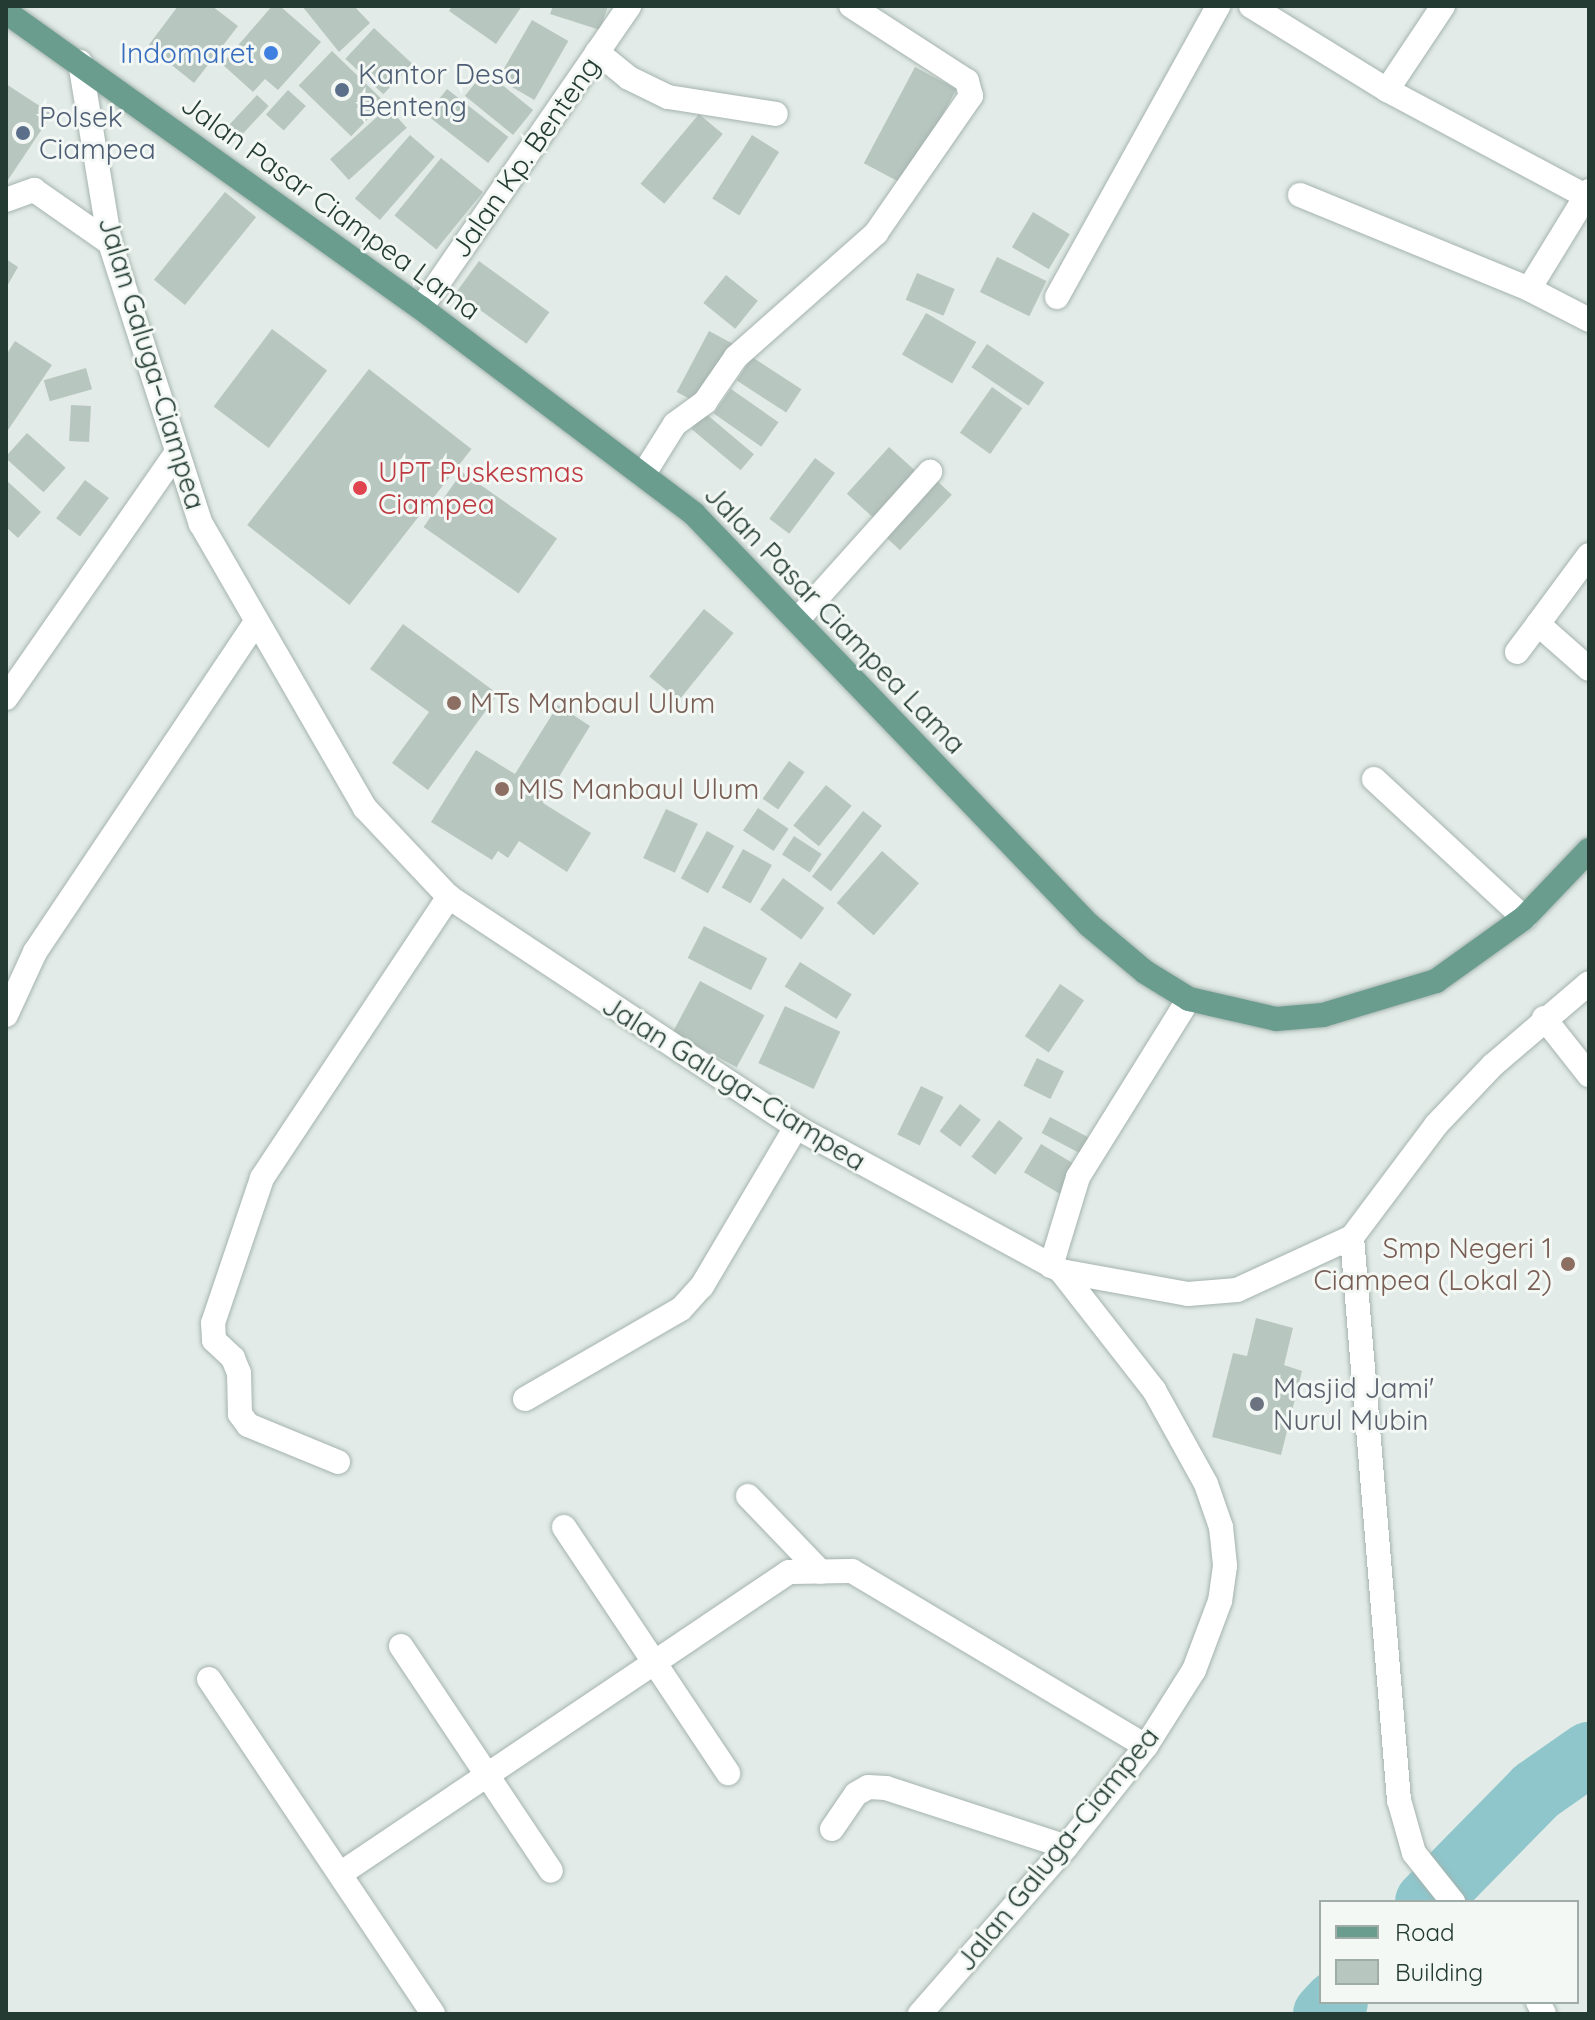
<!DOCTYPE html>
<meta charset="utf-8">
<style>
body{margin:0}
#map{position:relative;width:1595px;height:2020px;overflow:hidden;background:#e2ebe7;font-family:Quicksand,sans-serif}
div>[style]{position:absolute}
.river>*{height:64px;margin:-32px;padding:0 32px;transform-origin:32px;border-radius:32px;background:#8ec6cc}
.building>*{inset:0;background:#b8c6c0;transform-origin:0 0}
.roads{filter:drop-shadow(0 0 2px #a5b3ae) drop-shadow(0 0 2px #a5b3ae)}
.minor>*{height:24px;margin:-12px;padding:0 12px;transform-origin:12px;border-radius:12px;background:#fff}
.major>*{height:24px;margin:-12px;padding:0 12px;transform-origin:12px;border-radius:12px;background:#6a9d8e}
.dots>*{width:22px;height:22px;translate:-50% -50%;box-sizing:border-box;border:4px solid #f3f8f5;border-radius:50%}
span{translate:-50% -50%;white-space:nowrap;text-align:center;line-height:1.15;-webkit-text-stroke:6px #f3f8f5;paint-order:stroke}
.shop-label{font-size:28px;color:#366cbe}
.right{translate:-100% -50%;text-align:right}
.service-label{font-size:28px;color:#4e5e75}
.left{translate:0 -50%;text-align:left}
.street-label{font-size:28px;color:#243b34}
.health-label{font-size:28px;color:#be3a42}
.education-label{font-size:28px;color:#785e54}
.worship-label{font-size:28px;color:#5b616d}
.frame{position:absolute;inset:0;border:8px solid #243b34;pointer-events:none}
.legend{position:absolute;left:1319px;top:1900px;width:260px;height:104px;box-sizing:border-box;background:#f3f8f5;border:2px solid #a0aca8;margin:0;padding:10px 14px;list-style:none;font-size:24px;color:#243b34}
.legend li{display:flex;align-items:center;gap:16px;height:40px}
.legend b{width:40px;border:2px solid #a0aca8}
</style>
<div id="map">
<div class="river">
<i style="left:1427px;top:1902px;width:156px;rotate:-45.5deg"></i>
<i style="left:1536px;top:1791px;width:65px;rotate:-34.9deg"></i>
<i style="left:1325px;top:2014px;width:16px;rotate:-47deg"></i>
</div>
<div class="building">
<i style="clip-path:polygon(178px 6px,212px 6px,238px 26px,194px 83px,148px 46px)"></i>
<i style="clip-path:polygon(272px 6px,280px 6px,321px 42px,278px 90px,265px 79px,253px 92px,222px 64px)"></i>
<i style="clip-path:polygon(302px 6px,354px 6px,370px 23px,339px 52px)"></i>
<i style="clip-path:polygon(452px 6px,522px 6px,496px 44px,449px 11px)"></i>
<i style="clip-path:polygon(553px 6px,608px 6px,600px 30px,550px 14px)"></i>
<i style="left:532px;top:20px;width:42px;height:68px;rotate:30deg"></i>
<i style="left:374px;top:28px;width:52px;height:42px;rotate:43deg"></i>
<i style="left:332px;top:51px;width:73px;height:48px;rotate:44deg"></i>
<i style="left:915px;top:67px;width:47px;height:109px;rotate:28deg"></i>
<i style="left:485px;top:71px;width:62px;height:32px;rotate:39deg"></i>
<i style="clip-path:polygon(6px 84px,52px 114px,6px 183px)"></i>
<i style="left:447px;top:89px;width:78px;height:33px;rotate:38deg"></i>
<i style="left:288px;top:90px;width:24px;height:33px;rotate:42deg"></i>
<i style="left:257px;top:95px;width:16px;height:40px;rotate:43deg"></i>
<i style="left:388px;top:107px;width:28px;height:78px;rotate:48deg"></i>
<i style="left:699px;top:114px;width:31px;height:91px;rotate:40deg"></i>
<i style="left:410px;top:135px;width:33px;height:84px;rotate:41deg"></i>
<i style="left:752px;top:135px;width:32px;height:75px;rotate:32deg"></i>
<i style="left:441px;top:158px;width:54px;height:74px;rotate:39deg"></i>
<i style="left:225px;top:192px;width:40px;height:113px;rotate:39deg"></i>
<i style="left:1033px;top:212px;width:43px;height:41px;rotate:31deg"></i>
<i style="left:997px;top:257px;width:55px;height:39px;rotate:26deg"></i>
<i style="clip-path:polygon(6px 259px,18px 267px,6px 288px)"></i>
<i style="left:479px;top:261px;width:87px;height:39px;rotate:36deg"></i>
<i style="left:917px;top:273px;width:41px;height:29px;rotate:23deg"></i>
<i style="left:726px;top:275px;width:41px;height:36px;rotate:39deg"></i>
<i style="left:926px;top:313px;width:58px;height:48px;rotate:30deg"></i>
<i style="left:272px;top:329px;width:69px;height:97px;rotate:37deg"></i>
<i style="left:709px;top:331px;width:27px;height:69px;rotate:28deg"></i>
<i style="clip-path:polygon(15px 341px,52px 365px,6px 433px,6px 355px)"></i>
<i style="left:987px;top:344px;width:69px;height:28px;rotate:34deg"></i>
<i style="left:752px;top:357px;width:59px;height:28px;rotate:33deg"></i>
<i style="left:86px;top:368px;width:22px;height:44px;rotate:74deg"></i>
<i style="left:369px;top:369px;width:130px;height:198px;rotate:38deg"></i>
<i style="left:992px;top:387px;width:37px;height:56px;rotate:35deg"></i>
<i style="left:731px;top:389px;width:58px;height:30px;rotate:35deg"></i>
<i style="left:71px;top:405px;width:20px;height:36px;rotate:3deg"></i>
<i style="left:705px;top:413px;width:64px;height:21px;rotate:40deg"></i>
<i style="left:27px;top:433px;width:52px;height:33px;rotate:42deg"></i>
<i style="left:889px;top:447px;width:38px;height:63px;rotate:42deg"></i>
<i style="left:815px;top:458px;width:25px;height:76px;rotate:37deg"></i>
<i style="left:462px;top:472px;width:116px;height:67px;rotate:35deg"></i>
<i style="left:935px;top:479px;width:23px;height:76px;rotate:43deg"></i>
<i style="clip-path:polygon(6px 480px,41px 512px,18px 538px,6px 527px)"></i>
<i style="left:85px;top:480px;width:30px;height:48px;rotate:37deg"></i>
<i style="left:704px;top:609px;width:38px;height:87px;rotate:39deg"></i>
<i style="clip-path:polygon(403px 624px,498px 694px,428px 790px,392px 763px,429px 712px,370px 669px)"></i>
<i style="clip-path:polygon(558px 705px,590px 726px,543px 803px,591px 833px,567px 872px,519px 841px,508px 858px,498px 851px,492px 860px,431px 822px,476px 750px,515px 774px)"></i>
<i style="left:789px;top:761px;width:19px;height:46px;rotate:35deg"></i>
<i style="left:826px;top:785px;width:33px;height:52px;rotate:39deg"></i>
<i style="left:758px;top:808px;width:37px;height:27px;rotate:34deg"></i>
<i style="left:666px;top:809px;width:35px;height:54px;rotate:25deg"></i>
<i style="left:863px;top:811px;width:24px;height:83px;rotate:38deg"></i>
<i style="left:707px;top:831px;width:31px;height:54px;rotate:29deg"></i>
<i style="left:794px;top:836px;width:33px;height:22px;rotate:33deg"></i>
<i style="left:743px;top:849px;width:33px;height:44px;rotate:29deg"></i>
<i style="left:882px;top:851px;width:49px;height:69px;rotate:41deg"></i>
<i style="left:783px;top:878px;width:51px;height:39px;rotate:36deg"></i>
<i style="left:704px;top:926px;width:71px;height:36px;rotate:27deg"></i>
<i style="left:800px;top:962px;width:61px;height:29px;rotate:32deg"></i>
<i style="left:700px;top:981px;width:73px;height:59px;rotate:28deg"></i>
<i style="left:1060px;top:984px;width:29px;height:63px;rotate:34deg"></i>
<i style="left:785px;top:1006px;width:61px;height:63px;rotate:25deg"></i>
<i style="left:1037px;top:1058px;width:30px;height:31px;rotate:26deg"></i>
<i style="left:921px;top:1086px;width:25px;height:54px;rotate:26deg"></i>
<i style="left:960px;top:1104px;width:26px;height:34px;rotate:37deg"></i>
<i style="left:1050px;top:1117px;width:47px;height:18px;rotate:28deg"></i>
<i style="left:999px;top:1120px;width:30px;height:46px;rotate:37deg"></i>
<i style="left:1041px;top:1144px;width:42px;height:33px;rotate:31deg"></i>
<i style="clip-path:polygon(1256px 1318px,1293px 1328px,1284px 1365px,1302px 1371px,1281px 1455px,1212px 1437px,1233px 1353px,1247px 1356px)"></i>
</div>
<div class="roads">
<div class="minor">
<i style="left:1251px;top:6px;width:160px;rotate:31.7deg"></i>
<i style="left:1387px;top:90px;width:223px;rotate:28.1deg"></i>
<i style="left:597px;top:52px;width:41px;rotate:39.1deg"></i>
<i style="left:629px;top:78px;width:43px;rotate:26deg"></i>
<i style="left:668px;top:97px;width:109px;rotate:8.9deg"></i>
<i style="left:80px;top:62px;width:183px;rotate:80.6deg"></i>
<i style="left:110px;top:243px;width:295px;rotate:72.1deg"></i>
<i style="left:201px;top:524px;width:328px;rotate:60deg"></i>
<i style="left:365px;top:808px;width:122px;rotate:46.7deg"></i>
<i style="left:449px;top:897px;width:416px;rotate:33.5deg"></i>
<i style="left:796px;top:1127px;width:302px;rotate:28.5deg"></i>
<i style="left:1061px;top:1271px;width:151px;rotate:52deg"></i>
<i style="left:1154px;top:1390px;width:107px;rotate:61deg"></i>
<i style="left:1206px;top:1484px;width:46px;rotate:70.8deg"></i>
<i style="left:1221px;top:1527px;width:39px;rotate:84deg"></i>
<i style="left:1225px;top:1566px;width:35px;rotate:98deg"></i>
<i style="left:1220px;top:1601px;width:74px;rotate:110.6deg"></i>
<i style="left:1194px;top:1670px;width:90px;rotate:122.3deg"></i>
<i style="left:1146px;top:1746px;width:129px;rotate:128.4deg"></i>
<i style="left:1066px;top:1847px;width:222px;rotate:131.2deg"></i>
<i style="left:1387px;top:90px;width:101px;rotate:-56.3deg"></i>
<i style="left:1300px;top:195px;width:248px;rotate:22.3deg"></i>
<i style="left:1529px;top:289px;width:68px;rotate:27.3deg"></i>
<i style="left:6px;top:200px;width:30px;rotate:-20deg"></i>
<i style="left:34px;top:190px;width:93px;rotate:34.9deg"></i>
<i style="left:1529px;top:289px;width:115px;rotate:-58.5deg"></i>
<i style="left:1057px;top:297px;width:333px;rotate:-61deg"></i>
<i style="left:421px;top:308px;width:367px;rotate:-55.4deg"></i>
<i style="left:643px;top:475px;width:60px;rotate:-57.9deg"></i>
<i style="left:675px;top:424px;width:37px;rotate:-36deg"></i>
<i style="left:705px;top:402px;width:55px;rotate:-55.4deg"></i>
<i style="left:736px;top:357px;width:187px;rotate:-41.5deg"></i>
<i style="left:876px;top:233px;width:167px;rotate:-55.3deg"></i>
<i style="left:971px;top:96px;width:16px;rotate:-105deg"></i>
<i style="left:967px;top:81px;width:138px;rotate:-147.1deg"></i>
<i style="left:1589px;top:555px;width:86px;rotate:126.5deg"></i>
<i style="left:1538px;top:624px;width:68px;rotate:41.4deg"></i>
<i style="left:798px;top:619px;width:198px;rotate:-48.1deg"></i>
<i style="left:1517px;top:652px;width:35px;rotate:-53deg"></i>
<i style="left:6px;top:698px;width:296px;rotate:-55.2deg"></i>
<i style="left:1374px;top:779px;width:205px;rotate:42.8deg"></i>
<i style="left:6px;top:1015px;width:69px;rotate:-65.3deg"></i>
<i style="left:35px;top:952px;width:396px;rotate:-56.2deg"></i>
<i style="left:1544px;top:1018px;width:73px;rotate:51.7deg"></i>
<i style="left:1352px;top:1237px;width:565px;rotate:85.23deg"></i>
<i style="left:1399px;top:1800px;width:55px;rotate:74.2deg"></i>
<i style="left:1414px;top:1853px;width:63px;rotate:51.5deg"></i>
<i style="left:1051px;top:1266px;width:93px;rotate:-73.1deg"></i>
<i style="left:1078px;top:1177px;width:210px;rotate:-58.1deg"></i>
<i style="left:1061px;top:1271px;width:129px;rotate:10.3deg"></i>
<i style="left:1188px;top:1294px;width:49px;rotate:-4.7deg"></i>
<i style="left:1237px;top:1290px;width:127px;rotate:-24.7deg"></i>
<i style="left:1352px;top:1237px;width:140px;rotate:-53.1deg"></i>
<i style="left:1436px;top:1125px;width:83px;rotate:-46.5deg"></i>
<i style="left:1493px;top:1065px;width:126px;rotate:-40.5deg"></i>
<i style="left:525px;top:1399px;width:180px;rotate:-30deg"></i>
<i style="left:681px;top:1309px;width:31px;rotate:-48deg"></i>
<i style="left:702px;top:1286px;width:185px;rotate:-59.4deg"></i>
<i style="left:338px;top:1462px;width:97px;rotate:-157.7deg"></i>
<i style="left:248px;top:1425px;width:14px;rotate:-126deg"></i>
<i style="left:240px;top:1414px;width:41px;rotate:-91.4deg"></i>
<i style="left:239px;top:1373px;width:16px;rotate:-112deg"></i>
<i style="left:233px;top:1358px;width:26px;rotate:-137deg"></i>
<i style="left:214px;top:1340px;width:17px;rotate:-93deg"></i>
<i style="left:213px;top:1323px;width:153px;rotate:-71.3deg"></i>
<i style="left:262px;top:1178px;width:338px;rotate:-56.4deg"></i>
<i style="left:748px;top:1496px;width:105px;rotate:46.2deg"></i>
<i style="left:564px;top:1527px;width:296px;rotate:56.3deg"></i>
<i style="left:401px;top:1646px;width:270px;rotate:56.3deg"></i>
<i style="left:209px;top:1679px;width:403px;rotate:56.2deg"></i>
<i style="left:832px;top:1829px;width:42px;rotate:-55.6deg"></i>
<i style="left:856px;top:1794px;width:14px;rotate:-30deg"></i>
<i style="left:868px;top:1787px;width:18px;rotate:3deg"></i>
<i style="left:886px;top:1788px;width:189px;rotate:18.1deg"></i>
<i style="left:340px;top:1874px;width:541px;rotate:-33.93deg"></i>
<i style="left:789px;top:1572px;width:63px;rotate:-0.9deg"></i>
<i style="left:852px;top:1571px;width:342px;rotate:30.8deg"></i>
<i style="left:1538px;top:2002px;width:13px;rotate:63deg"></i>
</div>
<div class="major">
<i style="left:6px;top:12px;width:510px;rotate:35.5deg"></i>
<i style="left:421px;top:308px;width:342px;rotate:37deg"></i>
<i style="left:694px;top:514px;width:570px;rotate:46.14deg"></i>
<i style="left:1089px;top:925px;width:73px;rotate:40deg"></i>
<i style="left:1145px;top:972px;width:52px;rotate:31.5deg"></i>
<i style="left:1189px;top:999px;width:89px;rotate:12.9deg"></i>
<i style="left:1276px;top:1019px;width:47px;rotate:-4.9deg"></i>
<i style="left:1323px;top:1015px;width:118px;rotate:-16.7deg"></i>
<i style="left:1436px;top:981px;width:108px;rotate:-35.6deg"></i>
<i style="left:1524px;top:918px;width:94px;rotate:-46.3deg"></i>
</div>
</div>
<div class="dots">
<i style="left:271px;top:53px;background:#3f7fe0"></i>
<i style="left:342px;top:90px;background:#5c6f8a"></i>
<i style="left:23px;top:133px;background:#5c6f8a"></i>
<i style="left:360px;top:488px;background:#e0444e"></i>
<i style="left:454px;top:703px;background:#8d6e63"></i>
<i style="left:502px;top:789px;background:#8d6e63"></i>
<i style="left:1568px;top:1264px;background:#8d6e63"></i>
<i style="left:1257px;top:1404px;background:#6b7280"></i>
</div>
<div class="shop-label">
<span class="right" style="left:255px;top:53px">Indomaret</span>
</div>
<div class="service-label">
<span class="left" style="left:358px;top:90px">Kantor Desa<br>Benteng</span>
<span class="left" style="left:39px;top:133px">Polsek<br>Ciampea</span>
</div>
<div class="street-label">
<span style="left:525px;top:157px;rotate:-55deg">Jalan Kp. Benteng</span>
<span style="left:331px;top:207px;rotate:36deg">Jalan Pasar Ciampea Lama</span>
<span style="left:152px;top:363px;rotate:73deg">Jalan Galuga–Ciampea</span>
<span style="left:835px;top:619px;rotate:46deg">Jalan Pasar Ciampea Lama</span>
<span style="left:734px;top:1083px;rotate:32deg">Jalan Galuga–Ciampea</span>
<span style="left:1057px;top:1849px;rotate:-51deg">Jalan Galuga–Ciampea</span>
</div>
<div class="health-label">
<span class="left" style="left:378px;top:488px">UPT Puskesmas<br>Ciampea</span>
</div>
<div class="education-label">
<span class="left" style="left:470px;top:703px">MTs Manbaul Ulum</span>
<span class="left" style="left:518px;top:789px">MIS Manbaul Ulum</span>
<span class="right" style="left:1552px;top:1264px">Smp Negeri 1<br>Ciampea (Lokal 2)</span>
</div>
<div class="worship-label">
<span class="left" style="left:1273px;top:1404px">Masjid Jami'<br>Nurul Mubin</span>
</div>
<div class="frame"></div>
<ul class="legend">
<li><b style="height:10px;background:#6a9d8e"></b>Road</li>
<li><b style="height:22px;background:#b8c6c0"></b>Building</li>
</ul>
</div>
